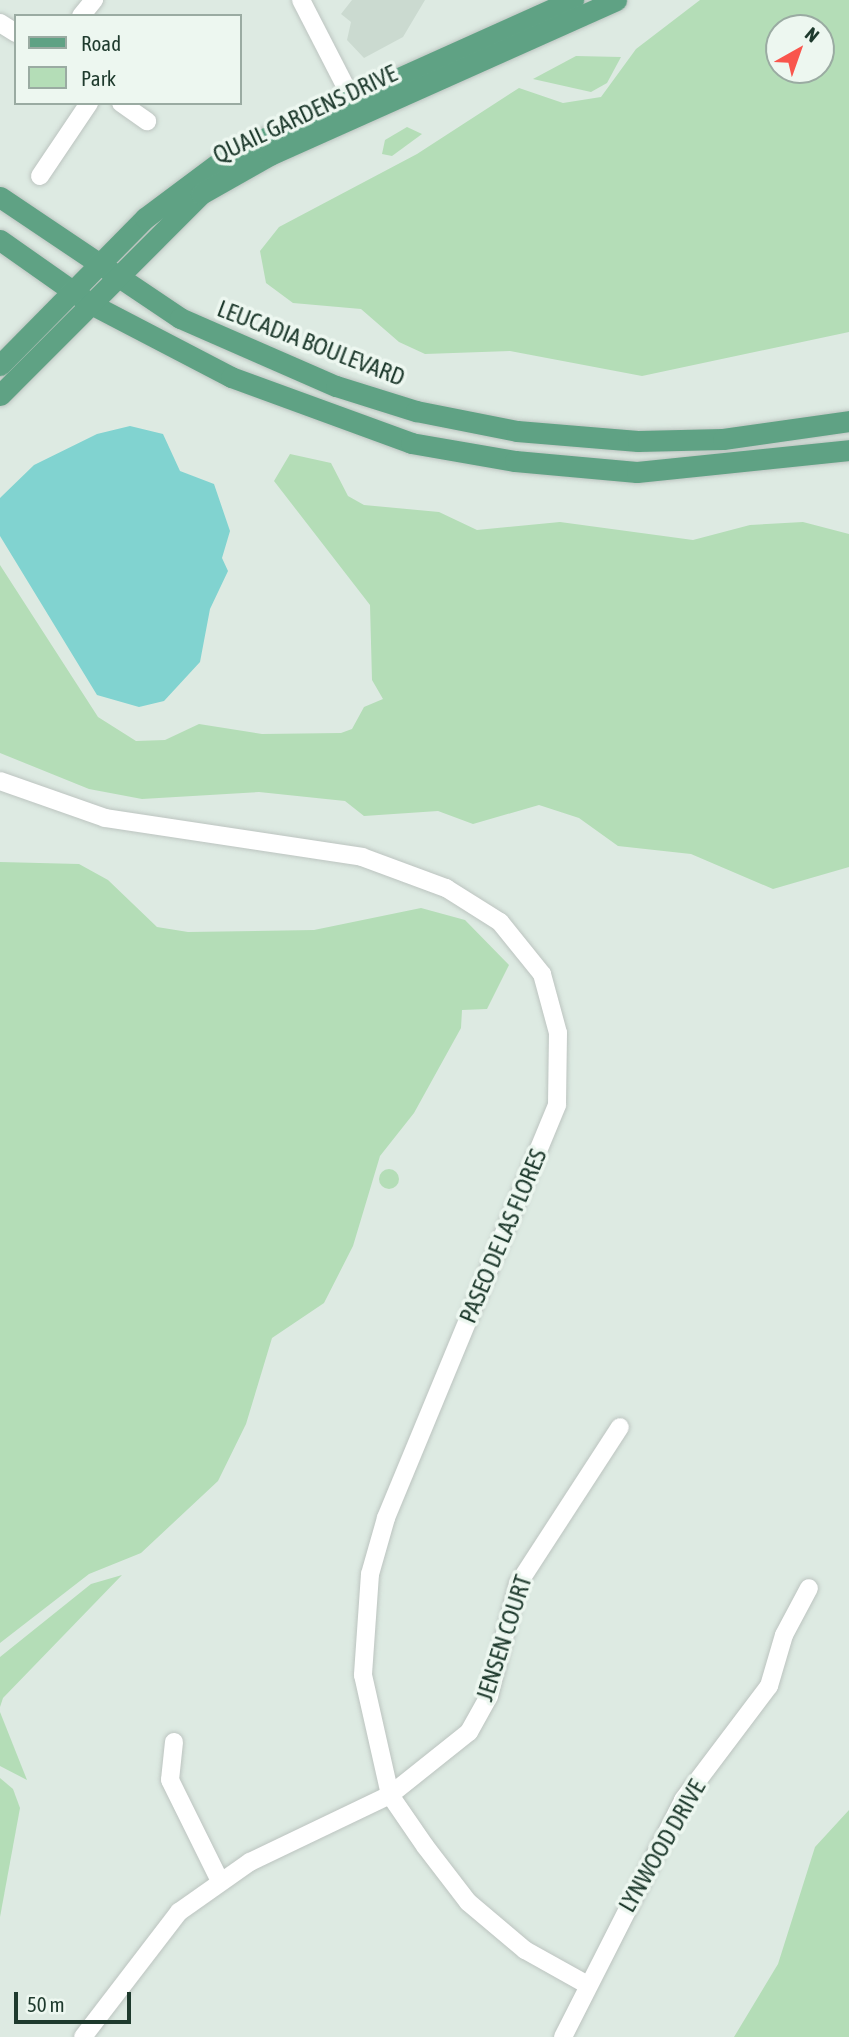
<!DOCTYPE html>
<style>
body{margin:0}
#map{position:relative;width:849px;height:2037px;overflow:hidden;background:#ddeae2;font-family:"Asap Condensed",sans-serif}
div>[style]{position:absolute}
.built>*{inset:0;background:#cbdad0}
.green>*{inset:0;background:#b4ddb7}
.round{border-radius:50%}
.water>*{inset:0;background:#81d3d0}
.roads{filter:drop-shadow(0 0 2px #bcc4c0) drop-shadow(0 0 2px #bcc4c0)}
.minor>*{height:18px;margin:-9px;padding:0 9px;transform-origin:9px;border-radius:9px;background:#fff}
.major>*{height:21px;margin:-10.5px;padding:0 10.5px;transform-origin:10.5px;border-radius:10.5px;background:#5fa284}
span{translate:-50% -50%;white-space:nowrap;text-align:center;line-height:1.15;-webkit-text-stroke:7px #edf7f0;paint-order:stroke}
.street-label{font-size:24px;color:#1e3a2d}
.legend{position:absolute;left:14px;top:14px;width:228px;height:91px;box-sizing:border-box;background:#edf7f0;border:2px solid #9aaba2;margin:0;padding:9px 12px;list-style:none;font-size:21px;color:#1e3a2d}
.legend li{display:flex;align-items:center;gap:14px;height:35px}
.legend b{width:35px;border:2px solid #9aaba2}
.north{position:absolute;left:765px;top:14px;width:70px;height:70px;box-sizing:border-box;background:#edf7f0;border:2px solid #9aaba2;border-radius:50%;rotate:40deg;font-size:19px;font-weight:700;line-height:28px;text-align:center;color:#1e3a2d}
.north::after{content:'';display:block;margin:auto;width:24px;height:32px;background:#f9554c;clip-path:polygon(50% 0,100% 100%,50% 72%,0 100%)}
.scale{position:absolute;left:14px;top:1992px;width:117px;height:32px;box-sizing:border-box;border:4px solid #1e3a2d;border-top:0;padding-left:9px;font-size:21px;line-height:24px;white-space:nowrap;color:#1e3a2d;-webkit-text-stroke:5px #edf7f0;paint-order:stroke}
</style>
<div id="map">
<div class="built">
<i style="clip-path:polygon(352px 0,425px 0,403px 37px,364px 58px,347px 40px,351px 22px,341px 14px)"></i>
</div>
<div class="green">
<i style="clip-path:polygon(evenodd,700px 0,849px 0,849px 332px,642px 376px,510px 351px,425px 354px,399px 342px,361px 309px,293px 303px,266px 283px,260px 251px,279px 227px,417px 154px,519px 88px,563px 103px,601px 97px,636px 49px,700px 0,821px 28px,821px 70px,779px 70px,779px 28px,821px 28px)"></i>
<i style="clip-path:polygon(576px 56px,621px 57px,607px 83px,591px 92px,533px 79px)"></i>
<i style="clip-path:polygon(407px 127px,422px 134px,392px 156px,382px 154px,385px 140px)"></i>
<i style="clip-path:polygon(290px 454px,331px 463px,348px 496px,364px 505px,439px 512px,477px 530px,560px 522px,693px 540px,750px 525px,803px 522px,849px 534px,849px 867px,773px 889px,691px 854px,618px 846px,579px 818px,539px 805px,473px 824px,438px 811px,364px 816px,345px 801px,259px 792px,142px 799px,89px 789px,0 753px,0 565px,98px 717px,136px 741px,165px 740px,199px 724px,262px 734px,341px 733px,352px 729px,364px 707px,383px 699px,372px 680px,370px 605px,274px 481px)"></i>
<i style="clip-path:polygon(0 862px,79px 864px,108px 880px,157px 927px,188px 932px,314px 930px,421px 908px,465px 920px,509px 965px,487px 1009px,462px 1010px,461px 1028px,414px 1113px,380px 1156px,353px 1246px,324px 1303px,272px 1338px,246px 1424px,218px 1481px,141px 1553px,89px 1574px,0 1643px)"></i>
<i class="round" style="left:379px;top:1169px;width:20px;height:20px"></i>
<i style="clip-path:polygon(122px 1575px,3px 1698px,0 1707px,0 1657px,91px 1584px)"></i>
<i style="clip-path:polygon(0 1712px,27px 1780px,0 1766px)"></i>
<i style="clip-path:polygon(0 1778px,13px 1789px,20px 1808px,0 1917px)"></i>
<i style="clip-path:polygon(849px 1810px,849px 2037px,734px 2037px,778px 1964px,815px 1847px)"></i>
</div>
<div class="water">
<i style="clip-path:polygon(130px 426px,163px 434px,180px 471px,214px 484px,230px 531px,222px 558px,228px 571px,210px 609px,200px 662px,164px 701px,139px 707px,97px 695px,0 536px,0 498px,34px 465px,97px 434px)"></i>
</div>
<div class="roads">
<div class="minor">
<i style="left:301px;top:0;width:123px;rotate:62.8deg"></i>
<i style="left:81px;top:16px;width:21px;rotate:-51deg"></i>
<i style="left:0;top:23px;width:19px;rotate:32deg"></i>
<i style="left:121px;top:103px;width:32px;rotate:35deg"></i>
<i style="left:40px;top:176px;width:88px;rotate:-56.1deg"></i>
<i style="left:0;top:781px;width:111px;rotate:19.4deg"></i>
<i style="left:105px;top:818px;width:260px;rotate:8.6deg"></i>
<i style="left:362px;top:857px;width:90px;rotate:20.3deg"></i>
<i style="left:446px;top:888px;width:64px;rotate:32.2deg"></i>
<i style="left:500px;top:922px;width:67px;rotate:51.1deg"></i>
<i style="left:542px;top:974px;width:61px;rotate:74.8deg"></i>
<i style="left:558px;top:1033px;width:72px;rotate:90.8deg"></i>
<i style="left:557px;top:1105px;width:447px;rotate:112.5deg"></i>
<i style="left:386px;top:1518px;width:58px;rotate:105.9deg"></i>
<i style="left:370px;top:1574px;width:101px;rotate:94deg"></i>
<i style="left:363px;top:1675px;width:123px;rotate:77.3deg"></i>
<i style="left:390px;top:1795px;width:62px;rotate:55.5deg"></i>
<i style="left:425px;top:1846px;width:71px;rotate:52.5deg"></i>
<i style="left:468px;top:1902px;width:75px;rotate:40.1deg"></i>
<i style="left:525px;top:1950px;width:72px;rotate:29.1deg"></i>
<i style="left:174px;top:1742px;width:38px;rotate:96deg"></i>
<i style="left:170px;top:1780px;width:113px;rotate:63.7deg"></i>
<i style="left:83px;top:2037px;width:158px;rotate:-52.5deg"></i>
<i style="left:179px;top:1912px;width:87px;rotate:-35.2deg"></i>
<i style="left:250px;top:1862px;width:155px;rotate:-25.6deg"></i>
<i style="left:390px;top:1795px;width:101px;rotate:-38.6deg"></i>
<i style="left:469px;top:1732px;width:41px;rotate:-60.9deg"></i>
<i style="left:489px;top:1696px;width:116px;rotate:-75.5deg"></i>
<i style="left:518px;top:1584px;width:187px;rotate:-57deg"></i>
<i style="left:563px;top:2037px;width:266px;rotate:-63.1deg"></i>
<i style="left:683px;top:1800px;width:143px;rotate:-53deg"></i>
<i style="left:769px;top:1686px;width:53px;rotate:-73.6deg"></i>
<i style="left:784px;top:1635px;width:53px;rotate:-62deg"></i>
</div>
<div class="major">
<i style="left:0;top:197px;width:217px;rotate:33.9deg"></i>
<i style="left:180px;top:318px;width:170px;rotate:23.6deg"></i>
<i style="left:336px;top:386px;width:84px;rotate:17.4deg"></i>
<i style="left:416px;top:411px;width:103px;rotate:11.2deg"></i>
<i style="left:517px;top:431px;width:121px;rotate:4.7deg"></i>
<i style="left:638px;top:441px;width:85px;rotate:-1.3deg"></i>
<i style="left:723px;top:439px;width:127px;rotate:-8.1deg"></i>
<i style="left:0;top:240px;width:111px;rotate:35.1deg"></i>
<i style="left:91px;top:304px;width:158px;rotate:27.5deg"></i>
<i style="left:231px;top:377px;width:192px;rotate:20.1deg"></i>
<i style="left:411px;top:443px;width:106px;rotate:9.8deg"></i>
<i style="left:515px;top:461px;width:122px;rotate:5.2deg"></i>
<i style="left:637px;top:472px;width:213px;rotate:-5.9deg"></i>
<i style="left:0;top:365px;width:206px;rotate:-45.4deg"></i>
<i style="left:145px;top:218px;width:109px;rotate:-36.8deg"></i>
<i style="left:232px;top:153px;width:374px;rotate:-24.2deg"></i>
<i style="left:0;top:395px;width:284px;rotate:-45deg"></i>
<i style="left:201px;top:194px;width:79px;rotate:-29.5deg"></i>
<i style="left:270px;top:155px;width:379px;rotate:-24.1deg"></i>
</div>
</div>
<div class="street-label">
<span style="left:305px;top:114px;rotate:-25deg">QUAIL GARDENS DRIVE</span>
<span style="left:311px;top:343px;rotate:21deg">LEUCADIA BOULEVARD</span>
<span style="left:503px;top:1236px;rotate:-67deg">PASEO DE LAS FLORES</span>
<span style="left:504px;top:1638px;rotate:-72deg">JENSEN COURT</span>
<span style="left:662px;top:1846px;rotate:-60deg">LYNWOOD DRIVE</span>
</div>
<ul class="legend">
<li><b style="height:9px;background:#5fa284"></b>Road</li>
<li><b style="height:19px;background:#b4ddb7"></b>Park</li>
</ul>
<div class="north">N</div>
<div class="scale">50 m</div>
</div>
